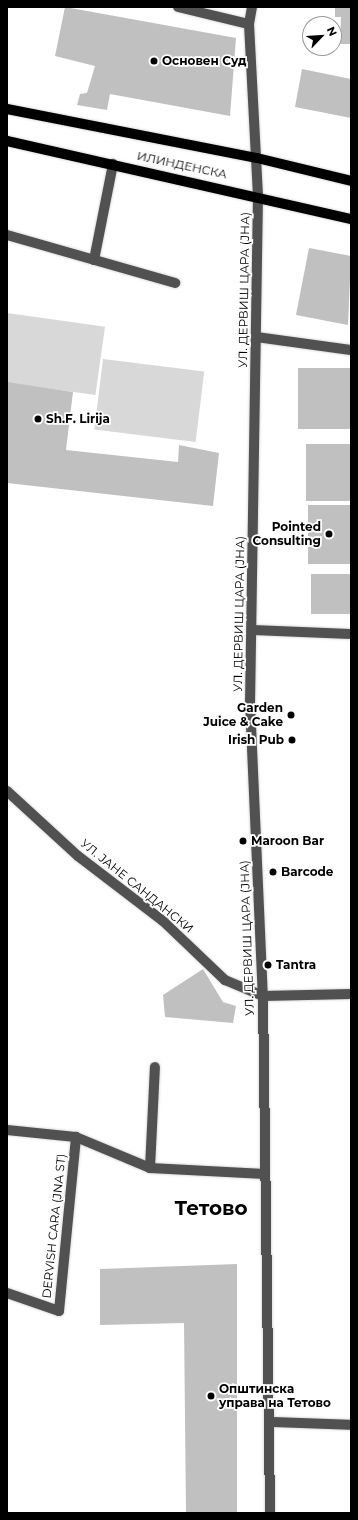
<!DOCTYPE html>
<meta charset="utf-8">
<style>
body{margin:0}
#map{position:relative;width:358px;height:1520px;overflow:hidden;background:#fff;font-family:Montserrat,sans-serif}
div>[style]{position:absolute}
.green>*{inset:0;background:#d8d8d8;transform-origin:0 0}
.building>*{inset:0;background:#c0c0c0;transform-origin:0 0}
.roads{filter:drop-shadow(0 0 1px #dbdbdb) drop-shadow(0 0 1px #dbdbdb)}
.minor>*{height:10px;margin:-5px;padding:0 5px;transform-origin:5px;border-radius:5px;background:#515151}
.major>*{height:10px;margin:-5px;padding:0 5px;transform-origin:5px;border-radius:5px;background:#000}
.dots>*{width:11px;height:11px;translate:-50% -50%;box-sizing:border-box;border:2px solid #fff;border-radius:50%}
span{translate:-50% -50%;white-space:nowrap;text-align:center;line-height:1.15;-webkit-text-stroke:3.5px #fff;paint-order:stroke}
.poi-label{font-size:12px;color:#000;font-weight:700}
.left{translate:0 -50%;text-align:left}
.right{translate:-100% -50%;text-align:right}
.street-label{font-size:12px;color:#000}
.town-label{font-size:20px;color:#000;font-weight:700}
.frame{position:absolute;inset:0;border:8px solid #000;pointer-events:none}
.north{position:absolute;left:302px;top:16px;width:40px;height:40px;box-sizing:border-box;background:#fff;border:1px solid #999;border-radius:50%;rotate:65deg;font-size:11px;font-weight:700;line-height:16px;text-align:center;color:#000}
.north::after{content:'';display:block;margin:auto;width:14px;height:18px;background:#000;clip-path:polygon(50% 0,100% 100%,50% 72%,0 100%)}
</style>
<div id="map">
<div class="green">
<i style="left:7px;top:313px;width:99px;height:69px;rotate:8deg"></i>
<i style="left:103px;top:359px;width:102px;height:71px;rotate:7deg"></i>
</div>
<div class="building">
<i style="clip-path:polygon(65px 7px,236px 38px,230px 116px,110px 94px,107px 110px,77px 105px,80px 94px,87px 93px,95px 66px,55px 56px)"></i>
<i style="clip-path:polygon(335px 7px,351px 7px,351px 44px,340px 44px,341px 17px,335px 17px)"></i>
<i style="clip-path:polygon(302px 69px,351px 79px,351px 118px,295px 107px)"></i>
<i style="clip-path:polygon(309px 248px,351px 256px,348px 325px,296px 315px)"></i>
<i style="left:351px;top:368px;width:61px;height:53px;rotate:90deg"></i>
<i style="clip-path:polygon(7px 382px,73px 392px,66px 450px,178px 462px,179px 445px,219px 453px,213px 506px,7px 483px)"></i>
<i style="left:351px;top:444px;width:57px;height:45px;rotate:90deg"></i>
<i style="left:308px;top:505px;width:43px;height:59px"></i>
<i style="left:311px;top:574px;width:40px;height:40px"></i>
<i style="clip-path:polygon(203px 969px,223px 1002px,236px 1006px,233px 1023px,165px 1017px,163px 995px)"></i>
<i style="clip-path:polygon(237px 1264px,237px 1513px,186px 1513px,184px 1323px,100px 1325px,100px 1269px)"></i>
</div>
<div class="roads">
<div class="minor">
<i style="left:178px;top:7px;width:73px;rotate:13.5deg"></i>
<i style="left:252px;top:7px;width:17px;rotate:100deg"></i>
<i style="left:249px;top:24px;width:171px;rotate:87deg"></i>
<i style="left:258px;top:195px;width:507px;rotate:90.9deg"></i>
<i style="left:250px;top:702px;width:294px;rotate:87.5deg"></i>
<i style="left:263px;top:996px;width:517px;rotate:89.22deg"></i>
<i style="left:7px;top:235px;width:175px;rotate:15.9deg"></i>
<i style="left:94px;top:260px;width:98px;rotate:-78.8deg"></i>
<i style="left:256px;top:337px;width:96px;rotate:7.8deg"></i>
<i style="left:252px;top:630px;width:99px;rotate:2.3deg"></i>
<i style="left:7px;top:791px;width:96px;rotate:42.5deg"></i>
<i style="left:78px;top:856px;width:107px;rotate:37.4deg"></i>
<i style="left:163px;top:921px;width:86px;rotate:43.6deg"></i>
<i style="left:225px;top:980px;width:41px;rotate:22.8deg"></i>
<i style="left:263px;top:996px;width:88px;rotate:-1.3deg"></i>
<i style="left:7px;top:1130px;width:69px;rotate:5.8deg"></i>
<i style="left:76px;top:1137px;width:80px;rotate:22.7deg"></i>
<i style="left:150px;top:1168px;width:115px;rotate:3deg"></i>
<i style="left:150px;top:1168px;width:101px;rotate:-87.2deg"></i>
<i style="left:7px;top:1293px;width:55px;rotate:19.1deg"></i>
<i style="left:59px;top:1311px;width:175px;rotate:-84.4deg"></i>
<i style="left:271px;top:1422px;width:80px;rotate:2.1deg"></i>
</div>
<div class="major">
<i style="left:7px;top:109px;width:255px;rotate:11.1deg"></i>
<i style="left:257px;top:158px;width:97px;rotate:13.7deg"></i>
<i style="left:7px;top:141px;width:353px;rotate:12.8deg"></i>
</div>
</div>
<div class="dots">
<i style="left:154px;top:61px;background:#000"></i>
<i style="left:38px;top:419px;background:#000"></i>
<i style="left:329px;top:534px;background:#000"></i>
<i style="left:291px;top:715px;background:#000"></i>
<i style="left:292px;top:740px;background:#000"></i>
<i style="left:243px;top:841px;background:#000"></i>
<i style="left:273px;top:872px;background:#000"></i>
<i style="left:268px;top:965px;background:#000"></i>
<i style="left:211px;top:1396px;background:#000"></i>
</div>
<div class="poi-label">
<span class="left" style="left:162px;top:61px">Основен Суд</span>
<span class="left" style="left:46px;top:419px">Sh.F. Lirija</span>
<span class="right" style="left:321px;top:534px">Pointed<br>Consulting</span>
<span class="right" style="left:283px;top:715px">Garden<br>Juice &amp; Cake</span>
<span class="right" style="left:284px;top:740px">Irish Pub</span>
<span class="left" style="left:251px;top:841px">Maroon Bar</span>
<span class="left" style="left:281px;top:872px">Barcode</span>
<span class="left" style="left:276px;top:965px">Tantra</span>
<span class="left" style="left:219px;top:1396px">Општинска<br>управа на Тетово</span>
</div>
<div class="street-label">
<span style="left:182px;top:165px;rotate:12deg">ИЛИНДЕНСКА</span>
<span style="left:244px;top:290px;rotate:-89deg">УЛ. ДЕРВИШ ЦАРА (ЈНА)</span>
<span style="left:239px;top:614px;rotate:-89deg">УЛ. ДЕРВИШ ЦАРА (ЈНА)</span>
<span style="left:137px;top:886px;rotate:39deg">УЛ. ЈАНЕ САНДАНСКИ</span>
<span style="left:247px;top:938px;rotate:-92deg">УЛ. ДЕРВИШ ЦАРА (ЈНА)</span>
<span style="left:54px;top:1226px;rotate:-84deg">DERVISH CARA (JNA ST)</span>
</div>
<div class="town-label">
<span style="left:211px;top:1208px">Тетово</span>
</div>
<div class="frame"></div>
<div class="north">N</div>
</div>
